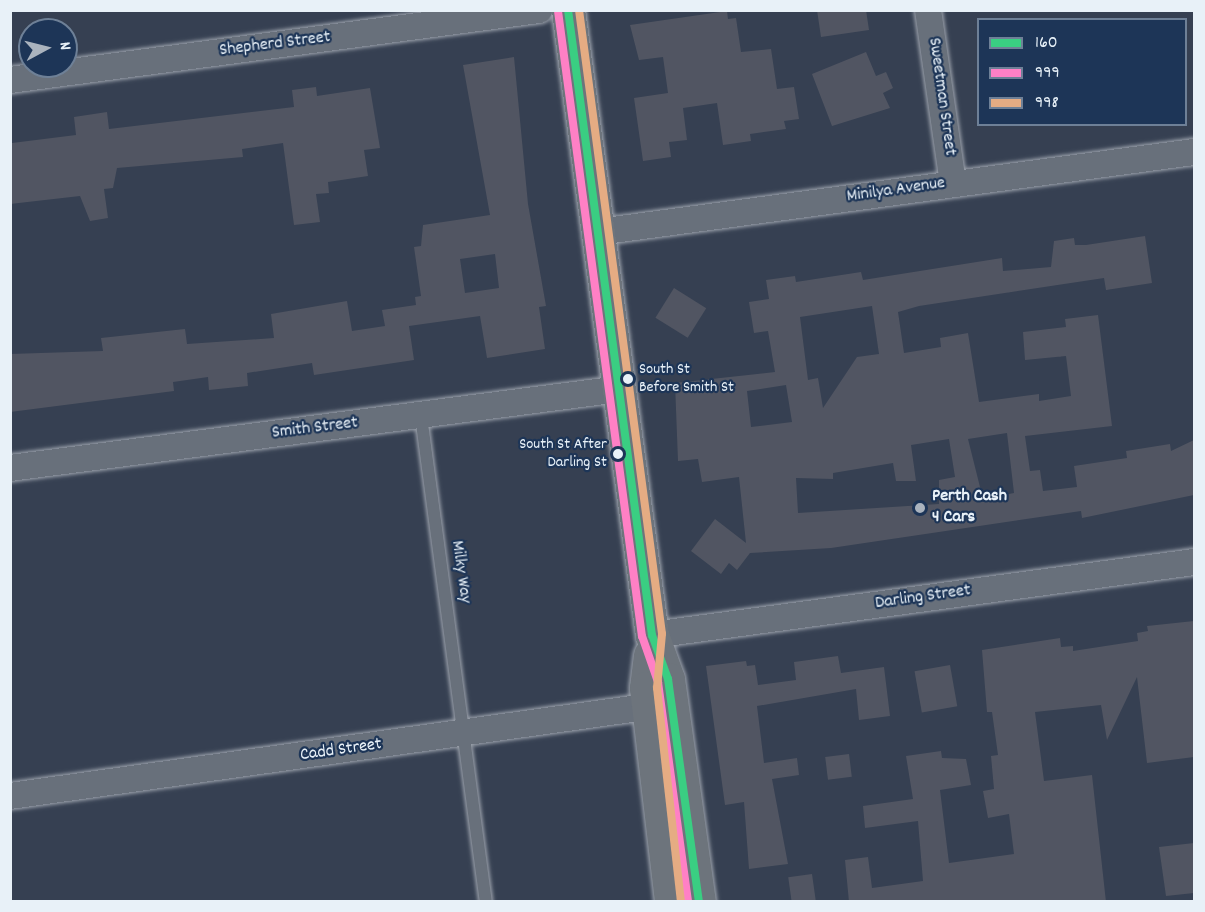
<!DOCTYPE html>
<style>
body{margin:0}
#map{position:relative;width:1205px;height:912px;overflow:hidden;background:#364052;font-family:Dekko,sans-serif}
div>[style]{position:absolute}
.building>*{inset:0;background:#515562;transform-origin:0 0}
.roads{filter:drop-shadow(0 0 2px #9ba1ab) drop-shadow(0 0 2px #9ba1ab)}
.service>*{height:12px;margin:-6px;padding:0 6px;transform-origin:6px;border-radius:6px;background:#68707b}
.minor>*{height:26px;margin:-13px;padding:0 13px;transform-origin:13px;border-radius:13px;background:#68707b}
.primary>*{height:33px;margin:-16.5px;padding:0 16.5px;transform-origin:16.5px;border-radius:16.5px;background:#6d747c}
.bus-1>*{height:8px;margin:-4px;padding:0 4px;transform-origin:4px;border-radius:4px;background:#3ace82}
.bus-2>*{height:8px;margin:-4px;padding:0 4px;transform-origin:4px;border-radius:4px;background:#ff80c5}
.bus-3>*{height:8px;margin:-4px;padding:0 4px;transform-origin:4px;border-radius:4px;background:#e5ac83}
.dots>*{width:16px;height:16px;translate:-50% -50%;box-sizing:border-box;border:3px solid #1d3557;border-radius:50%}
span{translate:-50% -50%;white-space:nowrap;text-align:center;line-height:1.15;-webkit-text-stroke:4.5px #1d3557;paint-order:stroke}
.bus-label{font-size:16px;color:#e8f1f8}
.left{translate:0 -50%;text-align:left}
.right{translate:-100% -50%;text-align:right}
.street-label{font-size:18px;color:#e8f1f8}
.poi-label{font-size:18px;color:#e8f1f8;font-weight:700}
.frame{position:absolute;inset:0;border:12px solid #e8f1f8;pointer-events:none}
.legend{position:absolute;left:977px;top:18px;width:210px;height:108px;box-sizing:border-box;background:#1d3557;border:2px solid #6e8097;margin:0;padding:8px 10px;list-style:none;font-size:18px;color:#e8f1f8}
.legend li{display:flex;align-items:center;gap:12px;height:30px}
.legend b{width:30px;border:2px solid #6e8097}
.north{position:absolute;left:18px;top:18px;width:60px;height:60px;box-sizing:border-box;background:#1d3557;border:2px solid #6e8097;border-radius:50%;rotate:83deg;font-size:16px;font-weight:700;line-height:24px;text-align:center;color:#e8f1f8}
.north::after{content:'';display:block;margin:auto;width:21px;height:27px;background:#aab3be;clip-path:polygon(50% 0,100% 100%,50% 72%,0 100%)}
</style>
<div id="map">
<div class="building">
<i style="clip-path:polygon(817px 10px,866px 10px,869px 30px,821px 37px)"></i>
<i style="clip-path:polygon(727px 11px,728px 19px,736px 18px,741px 52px,771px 49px,777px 89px,794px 87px,799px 119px,784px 121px,786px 129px,750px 134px,751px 141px,723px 145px,717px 103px,683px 108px,687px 140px,669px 142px,671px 157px,643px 161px,634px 98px,668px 93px,663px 57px,639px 60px,630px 25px)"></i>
<i style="clip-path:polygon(866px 52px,876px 76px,886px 72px,893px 88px,883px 93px,890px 108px,832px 126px,812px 74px)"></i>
<i style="clip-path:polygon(evenodd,514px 57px,528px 204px,546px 306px,539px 307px,545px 349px,487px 358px,480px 316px,409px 326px,414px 360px,314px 375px,312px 363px,247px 373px,248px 386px,209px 390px,208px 377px,173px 382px,174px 391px,10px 412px,10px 354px,103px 351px,101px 338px,185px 329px,187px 344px,274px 338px,271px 314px,347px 301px,352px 331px,385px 326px,382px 310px,416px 305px,415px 297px,421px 296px,414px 247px,421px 246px,423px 225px,490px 215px,463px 65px,514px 57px,495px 254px,499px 288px,465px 293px,460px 259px,495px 254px)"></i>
<i style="clip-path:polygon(316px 87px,317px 96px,370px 88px,380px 148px,364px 150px,368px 176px,328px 182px,329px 193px,316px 194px,320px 222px,294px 225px,283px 143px,242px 149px,243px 157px,117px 168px,113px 188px,104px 189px,108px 218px,90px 221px,80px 196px,10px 204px,12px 143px,76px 135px,74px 117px,107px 112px,109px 129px,294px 107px,292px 90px)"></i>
<i style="clip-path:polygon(evenodd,1145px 236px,1152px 283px,1106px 290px,1104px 278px,919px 306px,898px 312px,904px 353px,941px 347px,940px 338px,968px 333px,979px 402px,1039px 394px,1039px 401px,1071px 396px,1066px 356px,1025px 360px,1023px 332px,1066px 327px,1065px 319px,1098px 315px,1112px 426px,1025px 436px,1030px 471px,1040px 470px,1043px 491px,1077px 487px,1074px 466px,1127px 458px,1126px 451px,1170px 444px,1171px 451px,1194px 440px,1194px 495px,1082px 518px,1081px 511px,831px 548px,750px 553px,737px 570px,729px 563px,721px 574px,691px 551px,715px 519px,746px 543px,739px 477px,702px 482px,698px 459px,678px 461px,675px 383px,775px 372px,768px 331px,754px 333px,749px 302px,769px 299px,766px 280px,795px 276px,796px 282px,861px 272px,863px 280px,1002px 258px,1003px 271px,1051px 267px,1054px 241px,1074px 238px,1075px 245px,1086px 245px,1145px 236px,872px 306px,879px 354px,857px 357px,823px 408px,818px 378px,808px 380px,800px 317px,872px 306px,1145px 236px,786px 385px,792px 422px,751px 427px,747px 391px,786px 385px,1145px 236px,1007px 433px,1014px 493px,983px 499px,968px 439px,1007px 433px,1145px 236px,949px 439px,955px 477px,939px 480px,939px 504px,798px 513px,796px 478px,833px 479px,833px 473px,893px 463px,896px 481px,916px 481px,911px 445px,949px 439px)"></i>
<i style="left:674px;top:288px;width:38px;height:35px;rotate:32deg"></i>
<i style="clip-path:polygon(1194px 621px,1194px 757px,1147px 763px,1137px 677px,1107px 740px,1101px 705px,1035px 712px,1044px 781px,1092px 775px,1106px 902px,849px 902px,845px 860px,868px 857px,872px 888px,923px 881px,918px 821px,865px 828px,863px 806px,913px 799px,906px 756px,941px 751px,942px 758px,966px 759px,971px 785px,940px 790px,949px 863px,1014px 854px,1009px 814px,988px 818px,983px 791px,994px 789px,991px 756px,998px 755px,992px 712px,987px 712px,982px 650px,1060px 638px,1061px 647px,1073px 646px,1073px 651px,1138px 641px,1137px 633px,1148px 631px,1147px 626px)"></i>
<i style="clip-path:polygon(838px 656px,841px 673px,884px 667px,890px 716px,859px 720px,856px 689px,757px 706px,764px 763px,797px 758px,799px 775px,772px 779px,788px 864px,749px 869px,744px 802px,725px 805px,706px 666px,746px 661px,747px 666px,755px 665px,758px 685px,796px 680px,794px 662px)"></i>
<i style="left:950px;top:665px;width:42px;height:36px;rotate:80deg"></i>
<i style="left:849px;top:754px;width:23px;height:24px;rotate:83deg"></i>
<i style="clip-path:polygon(1194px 843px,1194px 893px,1166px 896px,1159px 847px)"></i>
<i style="left:812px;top:874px;width:28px;height:24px;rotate:82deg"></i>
</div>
<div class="roads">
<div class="service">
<i style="left:421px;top:416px;width:490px;rotate:82.4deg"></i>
</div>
<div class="minor">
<i style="left:928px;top:10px;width:175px;rotate:81.8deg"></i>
<i style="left:10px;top:80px;width:534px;rotate:-7.54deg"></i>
<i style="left:598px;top:232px;width:601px;rotate:-7.65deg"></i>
<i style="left:10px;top:468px;width:615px;rotate:-7.38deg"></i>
<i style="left:652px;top:635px;width:547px;rotate:-7.67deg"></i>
<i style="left:10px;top:796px;width:663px;rotate:-7.97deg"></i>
</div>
<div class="primary">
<i style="left:568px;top:10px;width:631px;rotate:82.35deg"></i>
<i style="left:652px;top:635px;width:47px;rotate:70deg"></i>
<i style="left:668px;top:679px;width:225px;rotate:82.1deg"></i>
<i style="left:650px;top:655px;width:33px;rotate:97deg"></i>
<i style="left:646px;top:688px;width:215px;rotate:83.3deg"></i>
</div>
</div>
<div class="bus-1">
<i style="left:568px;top:10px;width:631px;rotate:82.35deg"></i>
<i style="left:652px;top:635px;width:47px;rotate:70deg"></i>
<i style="left:668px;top:679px;width:225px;rotate:82.1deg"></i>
</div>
<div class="bus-2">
<i style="left:558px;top:11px;width:631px;rotate:82.35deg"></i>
<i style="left:642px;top:636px;width:49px;rotate:70.8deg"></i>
<i style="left:658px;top:682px;width:222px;rotate:82.2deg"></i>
</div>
<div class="bus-3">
<i style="left:579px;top:10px;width:629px;rotate:82.42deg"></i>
<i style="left:662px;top:634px;width:54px;rotate:95.3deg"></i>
<i style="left:657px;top:688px;width:214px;rotate:83.6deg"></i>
</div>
<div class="dots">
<i style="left:628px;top:379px;background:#e8f1f8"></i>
<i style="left:618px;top:454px;background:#e8f1f8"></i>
<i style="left:920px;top:508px;background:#aab3be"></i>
</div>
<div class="bus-label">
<span class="left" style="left:639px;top:379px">South St<br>Before Smith St</span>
<span class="right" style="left:607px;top:454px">South St After<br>Darling St</span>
</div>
<div class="street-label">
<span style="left:275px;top:45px;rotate:-7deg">Shepherd Street</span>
<span style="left:941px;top:97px;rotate:82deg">Sweetman Street</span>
<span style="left:896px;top:191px;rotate:-8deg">Minilya Avenue</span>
<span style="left:315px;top:429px;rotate:-7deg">Smith Street</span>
<span style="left:460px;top:572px;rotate:82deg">Milky Way</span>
<span style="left:923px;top:598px;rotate:-8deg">Darling Street</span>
<span style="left:341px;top:751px;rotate:-8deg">Cadd Street</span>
</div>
<div class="poi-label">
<span class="left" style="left:932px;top:508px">Perth Cash<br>4 Cars</span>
</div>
<div class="frame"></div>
<ul class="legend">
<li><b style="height:8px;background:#3ace82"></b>160</li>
<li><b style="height:8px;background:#ff80c5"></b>999</li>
<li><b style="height:8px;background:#e5ac83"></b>998</li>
</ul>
<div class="north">N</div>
</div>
